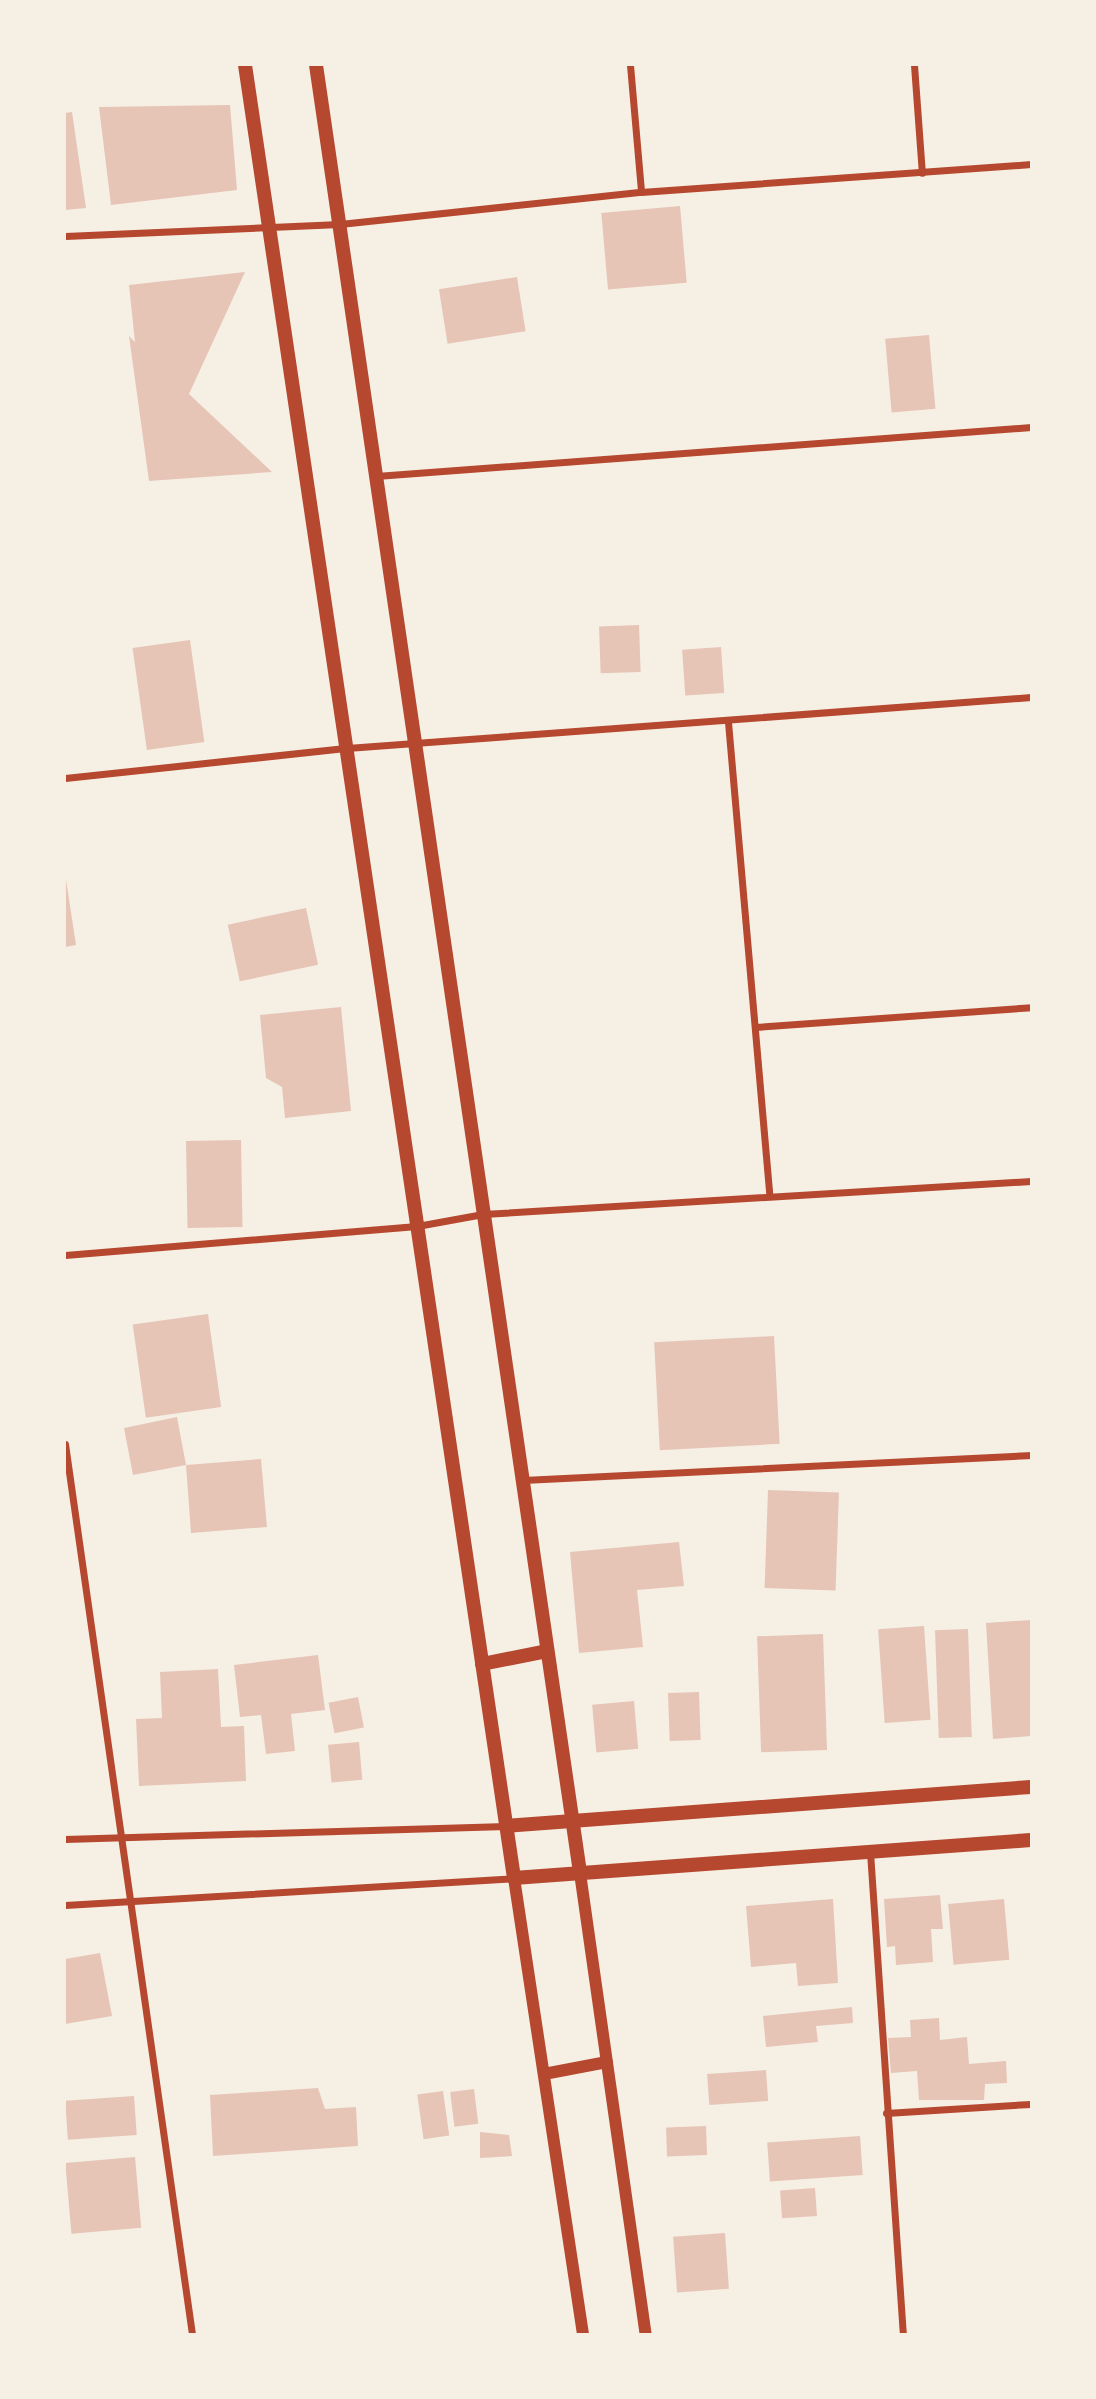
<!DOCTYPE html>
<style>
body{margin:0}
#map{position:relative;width:1096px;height:2399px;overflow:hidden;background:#f6efe4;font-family:"Crimson Pro",serif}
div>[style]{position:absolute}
.building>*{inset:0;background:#e6c5b7;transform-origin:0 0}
.minor>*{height:7px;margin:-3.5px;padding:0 3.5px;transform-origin:3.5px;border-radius:3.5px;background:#b5482f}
.tertiary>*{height:12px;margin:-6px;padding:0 6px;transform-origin:6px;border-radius:6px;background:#b5482f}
.secondary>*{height:14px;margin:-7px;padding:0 7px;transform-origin:7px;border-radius:7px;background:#b5482f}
span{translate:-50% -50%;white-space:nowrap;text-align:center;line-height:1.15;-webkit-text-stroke:5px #f6efe4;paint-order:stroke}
.frame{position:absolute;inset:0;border:66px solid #f6efe4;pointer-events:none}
</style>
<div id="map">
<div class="building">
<i style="clip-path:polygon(230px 105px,237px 190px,111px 205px,99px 107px)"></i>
<i style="clip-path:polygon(72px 112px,86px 208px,65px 210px,65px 113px)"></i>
<i style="left:680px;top:206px;width:77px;height:79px;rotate:85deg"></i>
<i style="clip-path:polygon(245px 272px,189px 394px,272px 472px,149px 481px,129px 336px,135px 342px,129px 285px)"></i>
<i style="left:517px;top:277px;width:55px;height:79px;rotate:81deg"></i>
<i style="left:929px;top:335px;width:74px;height:44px;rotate:85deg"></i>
<i style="left:639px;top:625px;width:47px;height:40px;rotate:88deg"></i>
<i style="left:190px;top:640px;width:103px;height:58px;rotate:82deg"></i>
<i style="left:721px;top:647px;width:46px;height:39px;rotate:86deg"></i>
<i style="clip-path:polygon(65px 873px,76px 945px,65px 947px)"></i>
<i style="left:306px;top:908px;width:58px;height:80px;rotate:78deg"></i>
<i style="clip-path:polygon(341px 1007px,351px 1111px,285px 1118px,282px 1087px,266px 1078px,260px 1015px)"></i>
<i style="left:241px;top:1140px;width:87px;height:55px;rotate:89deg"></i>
<i style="left:208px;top:1314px;width:94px;height:76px;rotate:82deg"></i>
<i style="left:774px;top:1336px;width:108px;height:120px;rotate:87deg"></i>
<i style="clip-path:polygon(177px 1417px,186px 1465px,261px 1459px,267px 1527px,191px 1533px,186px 1465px,133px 1475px,124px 1428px)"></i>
<i style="left:768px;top:1490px;width:71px;height:98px;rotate:2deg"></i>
<i style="clip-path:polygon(679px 1542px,684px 1586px,637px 1590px,643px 1647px,579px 1653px,570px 1552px)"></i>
<i style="clip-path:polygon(1031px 1620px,1031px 1736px,993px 1739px,986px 1623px)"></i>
<i style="left:924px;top:1626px;width:94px;height:46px;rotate:86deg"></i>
<i style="left:968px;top:1629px;width:108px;height:33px;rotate:88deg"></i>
<i style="left:823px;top:1634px;width:116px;height:66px;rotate:88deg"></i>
<i style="clip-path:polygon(318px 1655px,325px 1710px,291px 1714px,295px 1751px,266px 1754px,261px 1715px,240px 1717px,234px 1665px)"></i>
<i style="clip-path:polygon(218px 1669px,221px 1727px,244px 1726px,246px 1781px,139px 1786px,136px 1719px,162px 1718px,160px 1672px)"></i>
<i style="left:699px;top:1692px;width:48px;height:31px;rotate:88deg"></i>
<i style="left:358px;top:1697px;width:31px;height:30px;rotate:79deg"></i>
<i style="left:634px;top:1701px;width:48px;height:42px;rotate:85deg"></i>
<i style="left:359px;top:1742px;width:38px;height:31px;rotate:85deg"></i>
<i style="clip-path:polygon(940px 1895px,943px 1929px,931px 1929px,933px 1962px,896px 1965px,895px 1946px,887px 1947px,884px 1899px)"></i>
<i style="clip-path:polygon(833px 1899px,838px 1983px,798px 1986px,796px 1963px,751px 1967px,746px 1906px)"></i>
<i style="left:1004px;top:1899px;width:61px;height:56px;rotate:85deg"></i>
<i style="clip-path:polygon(100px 1953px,112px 2016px,65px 2024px,65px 1959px)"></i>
<i style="clip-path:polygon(852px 2007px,853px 2023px,816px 2026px,818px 2042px,766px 2047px,763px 2016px)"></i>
<i style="clip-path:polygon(939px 2018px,940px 2040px,967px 2037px,969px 2064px,1006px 2061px,1007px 2083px,985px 2084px,984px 2100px,919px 2100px,917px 2071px,891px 2073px,888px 2038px,911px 2037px,910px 2020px)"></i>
<i style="left:766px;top:2070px;width:31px;height:59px;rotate:86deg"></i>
<i style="clip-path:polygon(318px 2088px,325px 2109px,356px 2107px,358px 2146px,213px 2156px,210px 2095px)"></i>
<i style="left:474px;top:2089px;width:35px;height:24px;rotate:83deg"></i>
<i style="left:443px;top:2091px;width:45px;height:26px;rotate:82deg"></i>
<i style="left:134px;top:2096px;width:39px;height:69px;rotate:86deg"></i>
<i style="left:706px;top:2126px;width:29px;height:40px;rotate:88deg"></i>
<i style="clip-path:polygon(480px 2132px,509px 2135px,512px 2156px,480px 2158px)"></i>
<i style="left:860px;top:2136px;width:39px;height:93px;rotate:86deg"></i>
<i style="left:135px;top:2157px;width:71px;height:70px;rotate:85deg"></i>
<i style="left:815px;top:2188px;width:28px;height:35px;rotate:86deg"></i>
<i style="left:725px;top:2233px;width:56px;height:52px;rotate:86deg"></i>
</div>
<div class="minor">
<i style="left:630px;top:65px;width:127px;rotate:85deg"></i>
<i style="left:914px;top:65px;width:108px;rotate:85.8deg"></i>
<i style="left:65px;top:236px;width:275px;rotate:-2.5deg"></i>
<i style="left:340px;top:224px;width:303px;rotate:-6.1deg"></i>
<i style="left:641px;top:192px;width:391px;rotate:-4.1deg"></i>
<i style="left:376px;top:476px;width:657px;rotate:-4.28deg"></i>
<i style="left:728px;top:722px;width:473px;rotate:85deg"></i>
<i style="left:65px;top:778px;width:284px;rotate:-6.1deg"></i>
<i style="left:347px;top:748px;width:686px;rotate:-4.26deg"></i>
<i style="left:755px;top:1027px;width:277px;rotate:-4.1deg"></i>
<i style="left:65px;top:1255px;width:353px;rotate:-4.7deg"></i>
<i style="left:417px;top:1226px;width:67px;rotate:-10.3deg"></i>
<i style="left:483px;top:1214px;width:549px;rotate:-3.45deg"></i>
<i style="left:65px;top:1444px;width:899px;rotate:81.88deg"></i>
<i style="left:523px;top:1480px;width:509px;rotate:-2.82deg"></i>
<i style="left:65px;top:1839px;width:441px;rotate:-1.7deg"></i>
<i style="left:870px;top:1852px;width:483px;rotate:86.1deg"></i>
<i style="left:65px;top:1905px;width:450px;rotate:-3.4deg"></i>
<i style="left:886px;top:2113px;width:145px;rotate:-3.6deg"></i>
</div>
<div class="tertiary">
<i style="left:580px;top:1873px;width:466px;rotate:81.9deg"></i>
<i style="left:514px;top:1878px;width:461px;rotate:81.4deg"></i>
<i style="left:544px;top:2074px;width:64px;rotate:-10.8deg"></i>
</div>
<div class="secondary">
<i style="left:245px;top:65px;width:1833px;rotate:81.56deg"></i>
<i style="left:514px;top:1878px;width:518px;rotate:-4.2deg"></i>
<i style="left:316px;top:65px;width:1827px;rotate:81.69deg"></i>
<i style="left:482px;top:1664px;width:66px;rotate:-11.3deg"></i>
<i style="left:506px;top:1826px;width:526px;rotate:-4.25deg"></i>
</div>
<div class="frame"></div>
</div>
